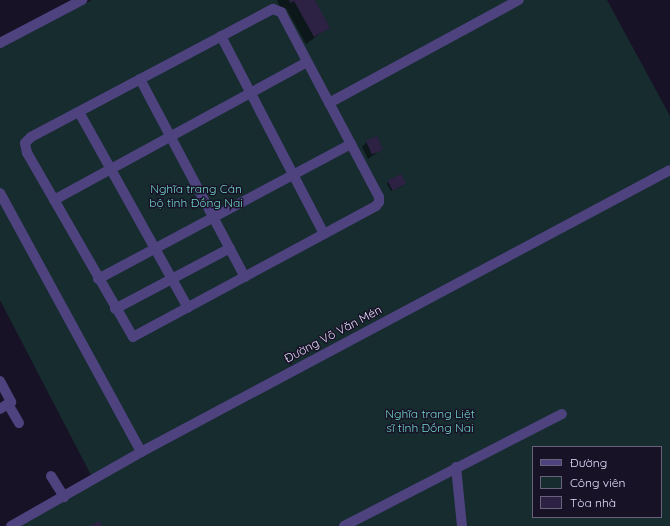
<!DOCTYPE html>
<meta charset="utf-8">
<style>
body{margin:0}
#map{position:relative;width:670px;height:526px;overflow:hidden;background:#181226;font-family:Quicksand,sans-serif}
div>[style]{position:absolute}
.green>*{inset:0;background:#162c2f}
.shadow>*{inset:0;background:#0007}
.building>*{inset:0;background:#2d2144;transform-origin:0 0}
.minor>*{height:10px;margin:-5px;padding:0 5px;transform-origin:5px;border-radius:5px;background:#4e437f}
span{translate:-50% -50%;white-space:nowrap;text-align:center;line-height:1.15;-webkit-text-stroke:3px #181226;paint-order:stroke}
.park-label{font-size:12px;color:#6fd3c8}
.street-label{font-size:12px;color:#e3dbfb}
.legend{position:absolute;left:532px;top:446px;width:130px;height:72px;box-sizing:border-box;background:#181226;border:1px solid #69627b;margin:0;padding:5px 7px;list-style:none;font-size:12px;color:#e3dbfb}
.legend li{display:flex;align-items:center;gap:8px;height:20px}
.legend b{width:20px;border:1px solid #69627b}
</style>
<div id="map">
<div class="green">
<i style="clip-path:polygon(92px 0,607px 0,670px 116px,670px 165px,141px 447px,92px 477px,0 300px,0 48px)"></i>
<i style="clip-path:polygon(evenodd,670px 174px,670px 526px,19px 526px,143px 456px,670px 174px,533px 447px,661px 447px,661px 517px,533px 517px,533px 447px)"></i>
</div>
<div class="shadow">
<i style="clip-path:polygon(277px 0,314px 0,329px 27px,306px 44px,286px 8px,282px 10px)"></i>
<i style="clip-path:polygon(367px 142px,382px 149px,368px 159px,362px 147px)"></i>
<i style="clip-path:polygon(389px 181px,402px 186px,391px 191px,387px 184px)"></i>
</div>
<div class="building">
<i style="clip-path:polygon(289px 0,315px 0,330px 28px,314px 37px,294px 1px,290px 3px)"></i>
<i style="left:377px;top:136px;width:15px;height:12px;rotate:67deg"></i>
<i style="left:401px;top:174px;width:11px;height:15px;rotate:63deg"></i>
<i style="clip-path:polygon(99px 521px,102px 526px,90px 526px)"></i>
</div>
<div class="minor">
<i style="left:273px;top:9px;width:9px;rotate:21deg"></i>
<i style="left:281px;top:12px;width:209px;rotate:62.1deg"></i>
<i style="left:379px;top:197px;width:5px;rotate:90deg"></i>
<i style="left:379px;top:202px;width:5px;rotate:127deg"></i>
<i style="left:376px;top:206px;width:276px;rotate:151.7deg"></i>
<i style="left:133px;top:337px;width:212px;rotate:-119.9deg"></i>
<i style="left:27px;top:153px;width:10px;rotate:-101deg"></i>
<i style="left:25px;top:143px;width:8px;rotate:-45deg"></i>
<i style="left:31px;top:137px;width:274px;rotate:-27.9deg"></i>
<i style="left:221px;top:36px;width:223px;rotate:62.5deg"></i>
<i style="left:0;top:43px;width:93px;rotate:-27.7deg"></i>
<i style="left:140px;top:79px;width:224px;rotate:62.1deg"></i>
<i style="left:329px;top:103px;width:216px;rotate:-28.5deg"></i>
<i style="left:79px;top:112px;width:224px;rotate:60.9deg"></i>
<i style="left:0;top:193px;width:295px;rotate:61.4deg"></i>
<i style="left:54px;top:200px;width:288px;rotate:-28.6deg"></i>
<i style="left:98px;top:279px;width:287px;rotate:-28.1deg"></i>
<i style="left:115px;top:309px;width:130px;rotate:-27.9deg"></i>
<i style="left:0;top:381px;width:24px;rotate:62deg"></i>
<i style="left:11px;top:402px;width:13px;rotate:148deg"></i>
<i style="left:8px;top:404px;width:22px;rotate:60deg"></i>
<i style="left:456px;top:467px;width:59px;rotate:84.2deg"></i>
<i style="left:51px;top:476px;width:25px;rotate:58deg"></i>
<i style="left:11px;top:526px;width:150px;rotate:-29.6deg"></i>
<i style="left:141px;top:452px;width:599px;rotate:-28.06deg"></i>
<i style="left:344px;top:526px;width:245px;rotate:-27.2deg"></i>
</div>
<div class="park-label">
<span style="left:196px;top:196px">Nghĩa trang Cán<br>bộ tỉnh Đồng Nai</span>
<span style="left:430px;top:421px">Nghĩa trang Liệt<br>sĩ tỉnh Đồng Nai</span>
</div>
<div class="street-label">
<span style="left:333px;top:334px;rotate:-28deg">Đường Võ Văn Mén</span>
</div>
<ul class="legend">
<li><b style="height:5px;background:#4e437f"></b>Đường</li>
<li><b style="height:11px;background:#162c2f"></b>Công viên</li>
<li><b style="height:11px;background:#2d2144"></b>Tòa nhà</li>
</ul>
</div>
